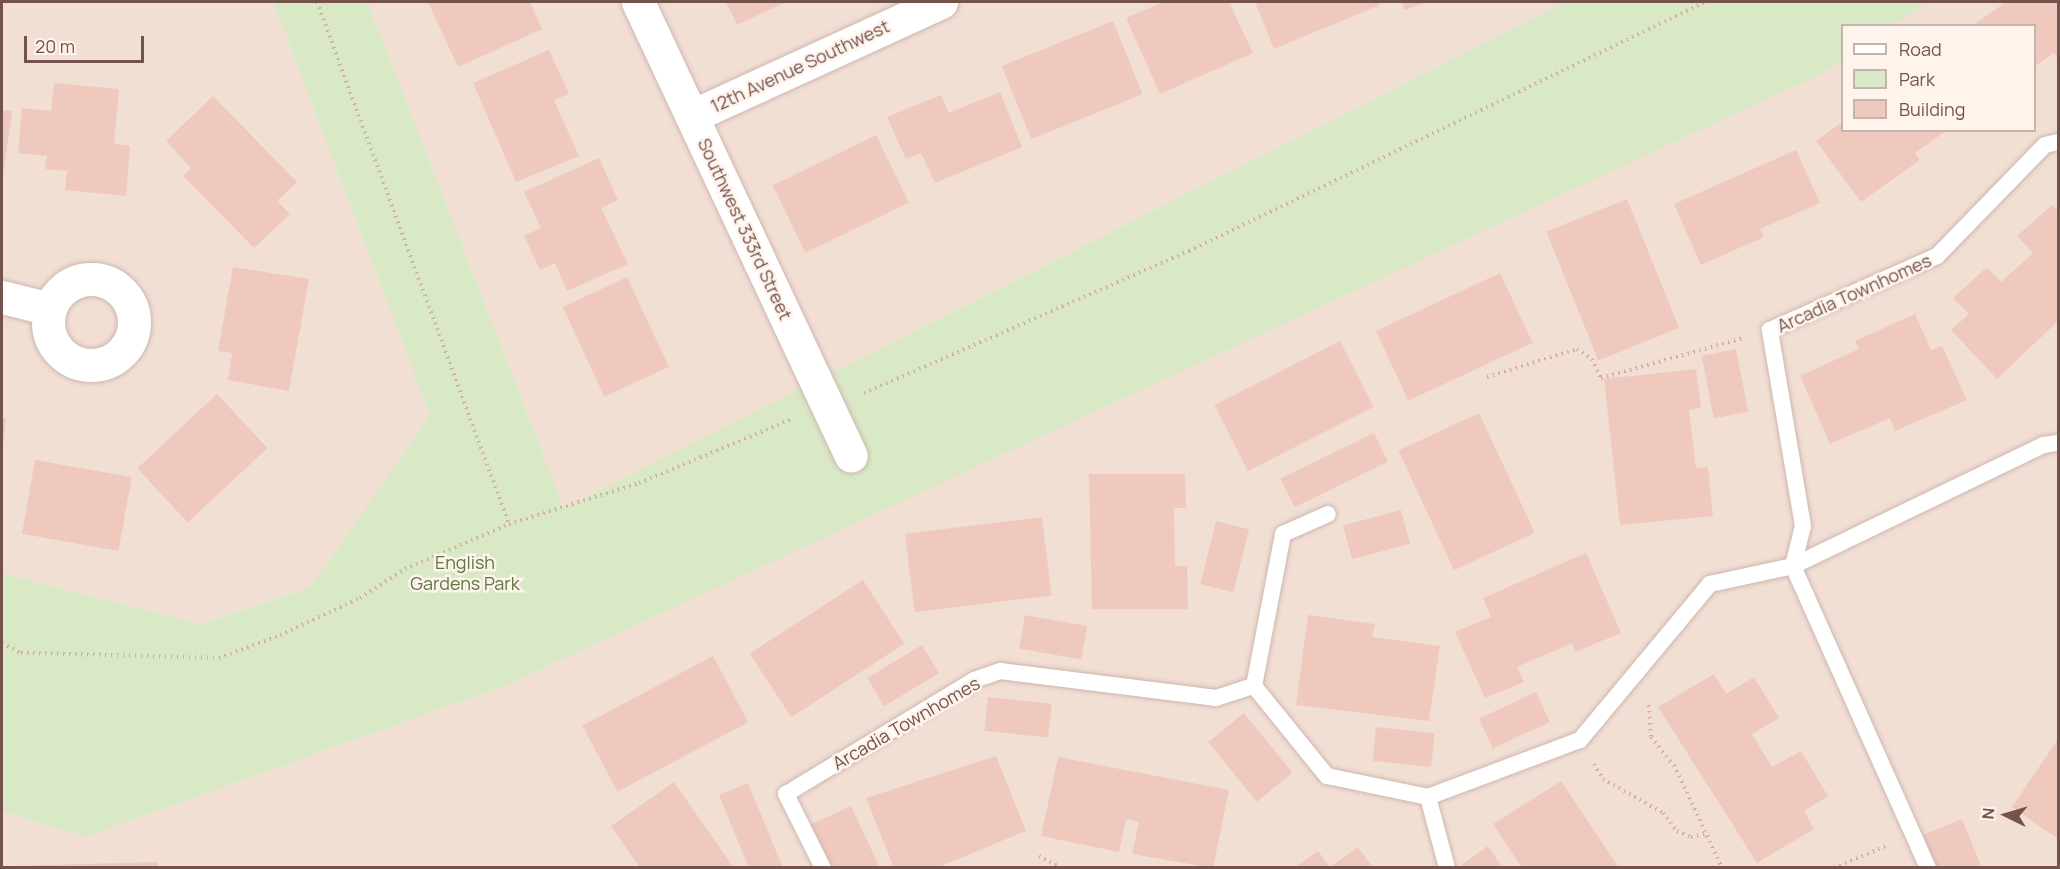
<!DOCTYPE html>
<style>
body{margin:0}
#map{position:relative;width:2060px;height:869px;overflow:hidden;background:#fbefe5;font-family:Manrope,sans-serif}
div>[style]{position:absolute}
.residential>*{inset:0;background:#f2dfd4}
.green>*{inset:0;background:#d9e8c5}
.building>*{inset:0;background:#efc9be;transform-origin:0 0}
.path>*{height:4px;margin-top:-2px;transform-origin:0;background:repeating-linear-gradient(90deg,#d4aca2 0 1.5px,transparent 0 6px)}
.roads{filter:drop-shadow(0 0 2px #ceb7af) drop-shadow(0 0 2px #ceb7af)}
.service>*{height:16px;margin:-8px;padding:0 8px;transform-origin:8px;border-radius:8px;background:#fff}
.minor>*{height:33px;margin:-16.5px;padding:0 16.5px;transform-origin:16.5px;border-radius:16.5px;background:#fff}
.minor>.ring{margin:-16.5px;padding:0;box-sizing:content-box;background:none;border:33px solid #fff;border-radius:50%}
span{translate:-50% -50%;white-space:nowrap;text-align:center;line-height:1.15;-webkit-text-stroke:5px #fef4ec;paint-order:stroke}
.street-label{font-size:18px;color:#73534c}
.park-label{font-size:18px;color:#5d7844}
.frame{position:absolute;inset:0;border:3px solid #73534c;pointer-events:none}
.legend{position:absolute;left:1841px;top:24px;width:195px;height:108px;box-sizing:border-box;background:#fef4ec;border:2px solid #c6b4ac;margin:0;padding:8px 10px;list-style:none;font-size:18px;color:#73534c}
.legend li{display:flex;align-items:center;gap:12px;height:30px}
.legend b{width:30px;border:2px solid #c6b4ac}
.north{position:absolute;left:1976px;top:785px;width:60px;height:60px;-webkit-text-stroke:4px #fef4ec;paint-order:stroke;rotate:275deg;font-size:16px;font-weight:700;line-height:24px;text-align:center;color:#73534c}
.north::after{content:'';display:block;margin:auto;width:21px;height:27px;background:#73534c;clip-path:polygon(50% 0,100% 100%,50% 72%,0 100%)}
.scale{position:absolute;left:24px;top:36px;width:120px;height:27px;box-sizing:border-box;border:3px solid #73534c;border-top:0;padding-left:8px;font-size:18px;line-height:21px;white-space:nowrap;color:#73534c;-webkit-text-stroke:4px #fef4ec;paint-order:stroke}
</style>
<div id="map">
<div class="residential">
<i style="clip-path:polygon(2px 2px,273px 2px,430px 415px,312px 587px,201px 624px,2px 573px)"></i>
<i style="clip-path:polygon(368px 2px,1566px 2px,564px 508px)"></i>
<i style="clip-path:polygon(1928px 2px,2058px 2px,2058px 867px,2px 868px,2px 811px,85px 837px,507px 685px,1842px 60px,1842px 130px,2034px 130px,2034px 26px,1893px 25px)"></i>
</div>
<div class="green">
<i style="clip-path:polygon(273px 2px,368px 2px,564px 508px,1566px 2px,1928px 2px,1893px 25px,1842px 26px,1842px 60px,1823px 73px,507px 685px,85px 837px,2px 811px,2px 573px,201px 624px,311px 587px,430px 415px)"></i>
</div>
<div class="building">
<i style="clip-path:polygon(428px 2px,530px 2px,542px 29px,458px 67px)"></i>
<i style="clip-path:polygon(726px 2px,786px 2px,737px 25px)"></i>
<i style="clip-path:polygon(1163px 2px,1229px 2px,1253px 53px,1160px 94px,1126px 18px)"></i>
<i style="clip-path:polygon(1255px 2px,1379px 2px,1380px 5px,1274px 49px)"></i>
<i style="clip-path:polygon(1401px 2px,1427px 2px,1405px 10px)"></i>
<i style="clip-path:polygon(2006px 2px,2058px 2px,2058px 59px,2054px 53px,2034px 67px,2034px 26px,1972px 26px)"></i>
<i style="left:1113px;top:21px;width:79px;height:120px;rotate:68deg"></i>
<i style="clip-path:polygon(549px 50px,569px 94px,554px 100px,579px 156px,516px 182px,473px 83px)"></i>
<i style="clip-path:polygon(54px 83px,119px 89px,114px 144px,130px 146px,126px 196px,65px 190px,67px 171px,45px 169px,47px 156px,18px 153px,22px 108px,51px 111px)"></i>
<i style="clip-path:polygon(1000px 92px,1022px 147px,935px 183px,921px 153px,906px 159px,887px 117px,941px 95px,949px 113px)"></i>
<i style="clip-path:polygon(213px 96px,297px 182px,277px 201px,290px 214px,254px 248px,183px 176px,191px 168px,166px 141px)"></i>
<i style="clip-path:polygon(2px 110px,12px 111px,3px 177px,2px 176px)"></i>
<i style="clip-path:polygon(1842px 122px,1842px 130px,1947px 130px,1915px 153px,1920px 160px,1861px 202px,1816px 141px)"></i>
<i style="left:876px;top:135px;width:75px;height:115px;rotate:64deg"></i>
<i style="clip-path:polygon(1796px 150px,1820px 203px,1760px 229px,1764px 237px,1701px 265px,1674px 204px)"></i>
<i style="clip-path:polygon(599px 158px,618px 200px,601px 208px,628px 264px,567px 291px,555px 263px,540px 270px,524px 236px,541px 228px,524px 192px)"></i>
<i style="left:1627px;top:199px;width:139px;height:87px;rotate:68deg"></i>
<i style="clip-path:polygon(2052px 205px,2058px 211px,2058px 321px,1997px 379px,1951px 330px,1969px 314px,1953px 298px,1987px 267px,2001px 282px,2033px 253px,2017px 236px)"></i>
<i style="clip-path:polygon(233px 267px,309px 279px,289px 391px,228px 380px,232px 353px,218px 351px)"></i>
<i style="left:1500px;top:273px;width:77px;height:137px;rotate:65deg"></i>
<i style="left:627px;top:277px;width:99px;height:71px;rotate:65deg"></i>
<i style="clip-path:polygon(1915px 314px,1931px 350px,1942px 346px,1967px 400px,1895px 431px,1890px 418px,1830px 444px,1800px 376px,1859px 349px,1855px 341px)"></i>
<i style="left:1340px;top:341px;width:74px;height:141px;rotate:63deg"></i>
<i style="left:1736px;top:349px;width:64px;height:35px;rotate:79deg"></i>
<i style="clip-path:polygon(1696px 369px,1701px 408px,1689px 410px,1696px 468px,1708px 467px,1713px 516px,1620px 525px,1604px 379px)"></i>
<i style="left:217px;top:394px;width:74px;height:109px;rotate:47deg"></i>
<i style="left:1479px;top:413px;width:132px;height:89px;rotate:65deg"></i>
<i style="clip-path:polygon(2px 418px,6px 419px,3px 446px,2px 446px)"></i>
<i style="left:1374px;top:433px;width:32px;height:104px;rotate:64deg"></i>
<i style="left:35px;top:460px;width:98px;height:75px;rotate:10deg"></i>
<i style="clip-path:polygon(1089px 474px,1185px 474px,1186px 508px,1174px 508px,1175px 566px,1187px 566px,1188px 609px,1092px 609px)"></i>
<i style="left:1401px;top:510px;width:35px;height:60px;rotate:75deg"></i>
<i style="left:1042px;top:517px;width:79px;height:138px;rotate:83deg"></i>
<i style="left:1216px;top:521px;width:34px;height:65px;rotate:14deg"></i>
<i style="clip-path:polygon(1586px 553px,1621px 633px,1575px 652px,1572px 643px,1517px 667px,1524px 682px,1485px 698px,1455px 632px,1491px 617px,1483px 598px)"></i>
<i style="left:863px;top:580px;width:76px;height:135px;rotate:57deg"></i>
<i style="left:1025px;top:615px;width:63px;height:34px;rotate:10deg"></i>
<i style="clip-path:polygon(1308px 615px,1375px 624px,1372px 637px,1440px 646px,1429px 721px,1296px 705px)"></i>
<i style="left:922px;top:645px;width:33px;height:64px;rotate:59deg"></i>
<i style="left:713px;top:656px;width:75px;height:148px;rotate:62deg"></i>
<i style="clip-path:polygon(1714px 674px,1726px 694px,1754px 677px,1779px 718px,1752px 734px,1772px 767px,1801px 751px,1828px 796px,1804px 811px,1814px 829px,1757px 863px,1658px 707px)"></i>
<i style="left:1536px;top:692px;width:33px;height:63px;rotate:65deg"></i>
<i style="left:988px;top:697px;width:64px;height:34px;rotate:6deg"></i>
<i style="left:1244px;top:713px;width:77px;height:46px;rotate:51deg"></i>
<i style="left:1376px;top:727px;width:59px;height:34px;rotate:6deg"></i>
<i style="clip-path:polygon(2058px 739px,2058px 839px,2012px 807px)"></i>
<i style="clip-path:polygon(996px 756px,1026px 831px,936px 868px,894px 868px,866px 798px)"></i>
<i style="clip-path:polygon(1058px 757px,1229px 790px,1213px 868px,1132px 854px,1139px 822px,1126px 819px,1119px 852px,1041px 836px)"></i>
<i style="clip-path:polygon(1561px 781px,1619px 868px,1522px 868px,1493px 824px)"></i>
<i style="clip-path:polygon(674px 782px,734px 868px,640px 868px,611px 826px)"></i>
<i style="clip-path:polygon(748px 783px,783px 868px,749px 868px,719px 795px)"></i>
<i style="clip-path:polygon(851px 806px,880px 868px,829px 868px,810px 825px)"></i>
<i style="clip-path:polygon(1962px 819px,1982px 868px,1937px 868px,1923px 835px)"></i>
<i style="clip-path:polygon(1488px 846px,1503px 868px,1457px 868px)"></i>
<i style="clip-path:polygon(1358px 847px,1373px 868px,1294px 868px,1318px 851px,1330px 867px)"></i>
<i style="clip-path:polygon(158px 862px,158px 868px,10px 868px,10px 866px)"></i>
</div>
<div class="path">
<i style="left:317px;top:2px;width:556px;rotate:69.81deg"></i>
<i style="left:1487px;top:377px;width:94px;rotate:-17.3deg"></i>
<i style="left:1577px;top:349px;width:18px;rotate:34deg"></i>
<i style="left:1592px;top:359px;width:21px;rotate:65deg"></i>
<i style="left:1601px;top:378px;width:148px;rotate:-15.7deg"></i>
<i style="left:864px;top:393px;width:355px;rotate:-23.6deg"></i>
<i style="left:1189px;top:251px;width:573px;rotate:-25.76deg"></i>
<i style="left:2px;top:643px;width:21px;rotate:28deg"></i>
<i style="left:21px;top:653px;width:198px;rotate:1.4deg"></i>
<i style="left:219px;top:658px;width:65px;rotate:-20.7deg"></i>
<i style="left:280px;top:635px;width:88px;rotate:-24.8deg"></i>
<i style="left:360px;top:598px;width:54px;rotate:-32.8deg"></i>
<i style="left:405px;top:569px;width:113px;rotate:-23.4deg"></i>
<i style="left:509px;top:524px;width:136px;rotate:-17.5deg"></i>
<i style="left:639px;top:483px;width:166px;rotate:-22.7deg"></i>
<i style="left:1649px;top:705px;width:32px;rotate:86deg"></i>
<i style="left:1651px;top:737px;width:36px;rotate:51deg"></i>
<i style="left:1674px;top:765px;width:114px;rotate:65deg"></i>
<i style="left:1594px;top:764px;width:17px;rotate:59deg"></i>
<i style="left:1603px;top:779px;width:69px;rotate:29.5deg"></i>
<i style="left:1663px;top:813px;width:23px;rotate:52deg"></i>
<i style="left:1677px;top:831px;width:15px;rotate:23deg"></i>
<i style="left:1691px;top:837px;width:18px;rotate:-13deg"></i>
<i style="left:1039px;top:856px;width:26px;rotate:28deg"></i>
<i style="left:1834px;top:868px;width:56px;rotate:-22.9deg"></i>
</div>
<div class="roads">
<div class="service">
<i style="left:1254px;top:686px;width:116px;rotate:51deg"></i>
<i style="left:1327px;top:776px;width:103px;rotate:11.7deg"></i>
<i style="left:1428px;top:797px;width:73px;rotate:75deg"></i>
<i style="left:1428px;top:797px;width:162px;rotate:-20.6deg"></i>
<i style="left:1580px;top:740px;width:203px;rotate:-50.2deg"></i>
<i style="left:1710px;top:584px;width:85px;rotate:-12.2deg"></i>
<i style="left:1793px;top:566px;width:278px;rotate:-25.8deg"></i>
<i style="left:2043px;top:445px;width:15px;rotate:-8deg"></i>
<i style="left:823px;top:868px;width:83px;rotate:-116.6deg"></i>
<i style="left:786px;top:794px;width:220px;rotate:-31.2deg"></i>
<i style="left:974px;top:680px;width:28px;rotate:-19deg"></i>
<i style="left:1000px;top:671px;width:218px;rotate:7.1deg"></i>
<i style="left:1216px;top:698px;width:40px;rotate:-18deg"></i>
<i style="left:1254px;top:686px;width:155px;rotate:-79.2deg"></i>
<i style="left:1283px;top:534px;width:49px;rotate:-24deg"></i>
<i style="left:1928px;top:868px;width:331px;rotate:-114.1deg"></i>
<i style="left:1793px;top:566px;width:41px;rotate:-76deg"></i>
<i style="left:1803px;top:526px;width:199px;rotate:-99.6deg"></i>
<i style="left:1770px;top:330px;width:183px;rotate:-23.9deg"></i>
<i style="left:1937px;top:256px;width:155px;rotate:-45.8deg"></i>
<i style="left:2045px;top:145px;width:13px;rotate:-13deg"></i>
</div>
<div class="minor">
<i style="left:638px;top:2px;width:501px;rotate:64.87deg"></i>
<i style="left:692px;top:116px;width:274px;rotate:-24.6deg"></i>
<i class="ring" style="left:48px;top:279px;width:53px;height:53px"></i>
<i style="left:2px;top:297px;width:49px;rotate:14deg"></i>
</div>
</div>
<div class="street-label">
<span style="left:800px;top:66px;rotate:-25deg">12th Avenue Southwest</span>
<span style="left:745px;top:229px;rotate:65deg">Southwest 333rd Street</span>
<span style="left:1854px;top:293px;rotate:-24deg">Arcadia Townhomes</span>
<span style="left:906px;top:723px;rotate:-30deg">Arcadia Townhomes</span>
</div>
<div class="park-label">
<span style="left:465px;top:573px">English<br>Gardens Park</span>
</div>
<div class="frame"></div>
<ul class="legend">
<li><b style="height:8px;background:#fff"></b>Road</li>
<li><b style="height:16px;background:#d9e8c5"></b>Park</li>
<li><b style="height:16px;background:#efc9be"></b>Building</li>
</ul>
<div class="north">N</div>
<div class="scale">20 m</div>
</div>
